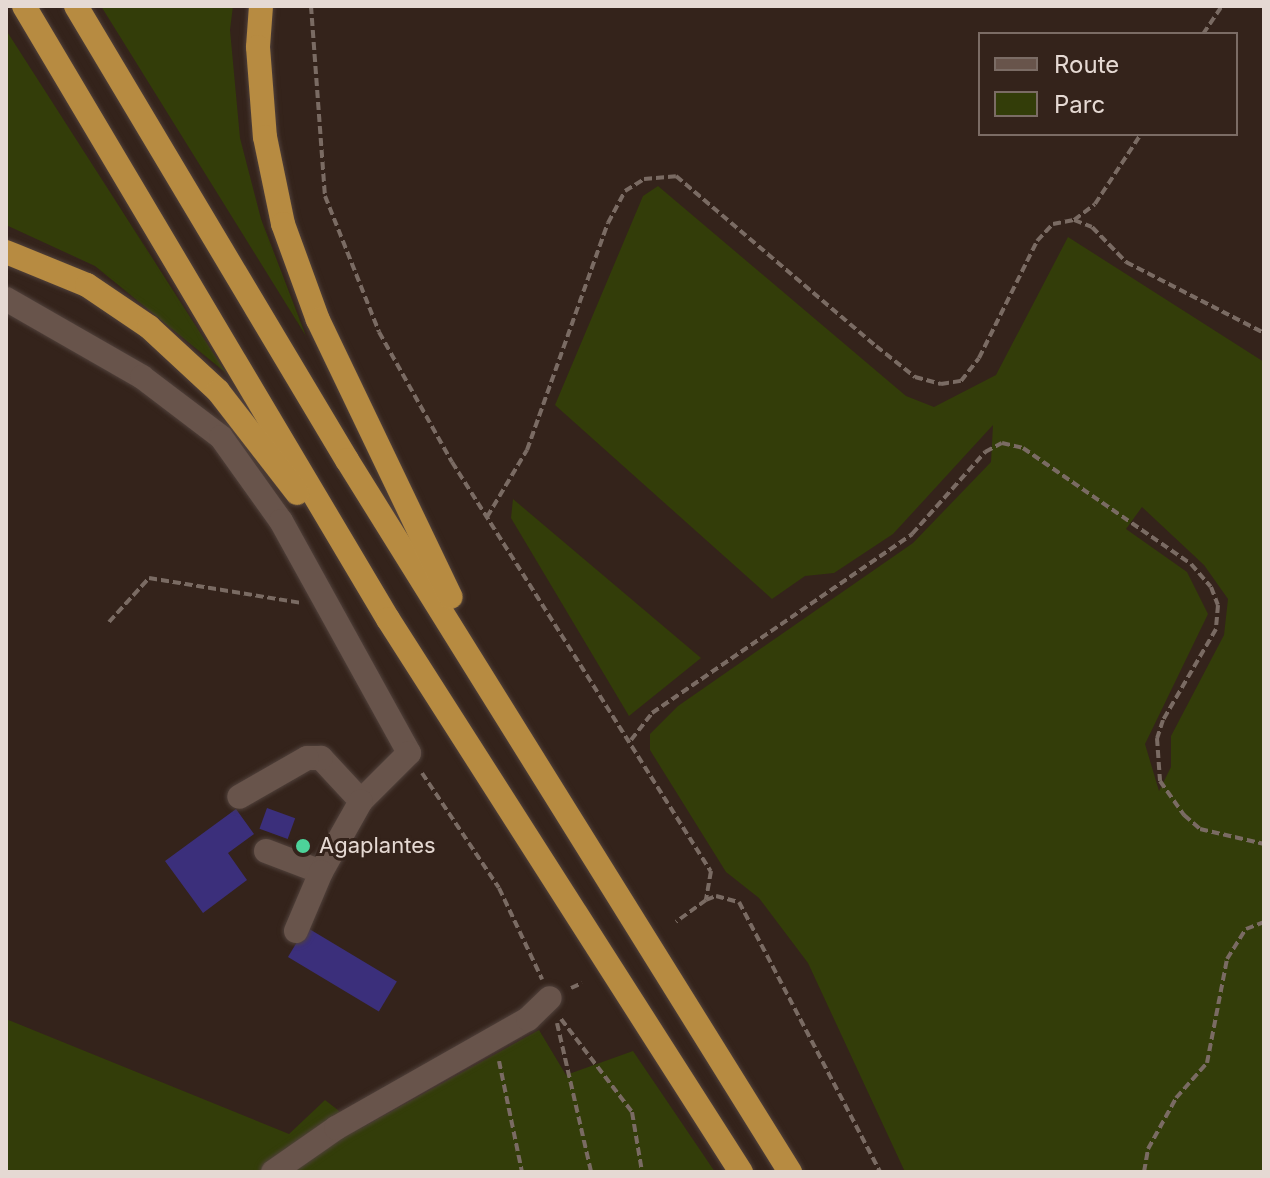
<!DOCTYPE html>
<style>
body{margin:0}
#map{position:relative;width:1270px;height:1178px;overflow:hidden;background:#34231b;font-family:Inter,sans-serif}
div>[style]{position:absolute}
.green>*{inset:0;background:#333d09}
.building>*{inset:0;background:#3b2f7b;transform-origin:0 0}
.path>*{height:4px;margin-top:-2px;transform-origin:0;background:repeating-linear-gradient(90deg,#7a6b63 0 8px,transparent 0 12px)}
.roads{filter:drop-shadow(0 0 2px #50413b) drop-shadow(0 0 2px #50413b)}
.minor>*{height:24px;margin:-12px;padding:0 12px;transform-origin:12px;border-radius:12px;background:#68544b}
.highway>*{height:24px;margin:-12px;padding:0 12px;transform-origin:12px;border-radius:12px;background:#b78b41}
.dots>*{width:22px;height:22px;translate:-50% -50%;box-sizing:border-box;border:4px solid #34231b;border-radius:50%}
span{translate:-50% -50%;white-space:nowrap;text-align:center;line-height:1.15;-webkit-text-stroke:6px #34231b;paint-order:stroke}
.poi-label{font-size:22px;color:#e5d9d3}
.left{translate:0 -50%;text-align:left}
.frame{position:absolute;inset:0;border:8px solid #e5d9d3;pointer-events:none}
.legend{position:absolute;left:978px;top:32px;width:260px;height:104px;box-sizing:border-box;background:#34231b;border:2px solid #7b6c65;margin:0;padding:10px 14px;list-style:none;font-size:24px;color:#e5d9d3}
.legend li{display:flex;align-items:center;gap:16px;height:40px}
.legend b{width:40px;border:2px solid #7b6c65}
</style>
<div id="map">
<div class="green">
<i style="clip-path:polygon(101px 6px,233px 6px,230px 30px,240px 138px,261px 219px,306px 336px)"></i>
<i style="clip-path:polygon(6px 30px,226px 373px,95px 266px,6px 225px)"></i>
<i style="clip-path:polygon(evenodd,658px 186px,906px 396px,934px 407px,996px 375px,1068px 237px,1264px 362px,1264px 1172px,905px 1172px,808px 963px,759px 898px,726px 872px,650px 750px,650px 734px,678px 706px,913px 543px,991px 462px,993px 425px,893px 534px,834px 573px,805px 576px,772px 599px,555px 405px,643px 196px,658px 186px,1142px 507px,1204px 565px,1228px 599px,1224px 635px,1171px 736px,1171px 767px,1159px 791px,1145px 744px,1208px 614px,1187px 572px,1126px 529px,1142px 507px)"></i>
<i style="clip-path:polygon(513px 499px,701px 658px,629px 716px,511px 518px)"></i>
<i style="clip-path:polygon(6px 1019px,289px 1134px,325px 1100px,361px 1128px,539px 1030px,566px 1075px,633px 1051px,715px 1172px,6px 1172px)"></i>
</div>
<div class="building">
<i style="left:267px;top:808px;width:30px;height:22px;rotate:20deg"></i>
<i style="clip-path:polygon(236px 809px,254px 834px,228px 853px,247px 880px,203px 913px,165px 861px)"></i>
<i style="left:306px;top:927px;width:106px;height:35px;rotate:31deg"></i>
</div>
<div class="path">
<i style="left:311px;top:6px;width:191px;rotate:85.8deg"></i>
<i style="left:325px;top:196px;width:146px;rotate:68.3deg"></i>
<i style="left:379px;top:332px;width:149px;rotate:60.7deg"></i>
<i style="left:452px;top:462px;width:484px;rotate:57.7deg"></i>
<i style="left:711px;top:871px;width:29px;rotate:100deg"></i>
<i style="left:706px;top:900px;width:37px;rotate:144deg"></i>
<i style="left:1203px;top:34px;width:34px;rotate:-56deg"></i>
<i style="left:1074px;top:220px;width:19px;rotate:21deg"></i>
<i style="left:1092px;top:227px;width:49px;rotate:45.8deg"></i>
<i style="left:1126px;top:262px;width:155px;rotate:27.2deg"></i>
<i style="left:487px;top:517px;width:78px;rotate:-59.2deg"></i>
<i style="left:527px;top:450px;width:241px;rotate:-70.4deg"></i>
<i style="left:608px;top:223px;width:36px;rotate:-62deg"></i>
<i style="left:625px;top:191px;width:22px;rotate:-32deg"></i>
<i style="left:644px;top:179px;width:32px;rotate:-5deg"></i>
<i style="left:676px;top:176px;width:262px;rotate:40.4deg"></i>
<i style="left:876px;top:346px;width:50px;rotate:38.5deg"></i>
<i style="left:915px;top:377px;width:27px;rotate:15deg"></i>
<i style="left:941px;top:384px;width:20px;rotate:-9deg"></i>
<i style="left:961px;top:381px;width:29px;rotate:-52deg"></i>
<i style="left:979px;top:358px;width:131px;rotate:-63.6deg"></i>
<i style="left:1037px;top:241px;width:23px;rotate:-47deg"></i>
<i style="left:1053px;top:224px;width:21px;rotate:-11deg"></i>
<i style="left:1074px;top:220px;width:26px;rotate:-37deg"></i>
<i style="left:1095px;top:204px;width:84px;rotate:-56.7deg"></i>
<i style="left:109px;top:622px;width:59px;rotate:-47.7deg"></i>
<i style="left:149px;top:578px;width:154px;rotate:9.3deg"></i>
<i style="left:631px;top:740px;width:34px;rotate:-52deg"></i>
<i style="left:652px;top:713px;width:316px;rotate:-34.5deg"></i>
<i style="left:912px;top:534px;width:110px;rotate:-48.3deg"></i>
<i style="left:985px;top:452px;width:19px;rotate:-28deg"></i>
<i style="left:1002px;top:443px;width:22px;rotate:13deg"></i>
<i style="left:1023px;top:448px;width:204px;rotate:34.6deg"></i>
<i style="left:1191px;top:564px;width:30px;rotate:49deg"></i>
<i style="left:1211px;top:587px;width:19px;rotate:69deg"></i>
<i style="left:1218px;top:605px;width:24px;rotate:95deg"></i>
<i style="left:1216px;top:629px;width:105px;rotate:120.2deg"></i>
<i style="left:1163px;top:720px;width:19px;rotate:108deg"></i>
<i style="left:1157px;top:738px;width:43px;rotate:86deg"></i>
<i style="left:1160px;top:781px;width:42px;rotate:54.8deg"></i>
<i style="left:1184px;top:815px;width:21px;rotate:41deg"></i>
<i style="left:1200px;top:829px;width:66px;rotate:13.2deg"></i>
<i style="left:422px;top:773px;width:138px;rotate:56.2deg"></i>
<i style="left:499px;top:888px;width:101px;rotate:64.7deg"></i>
<i style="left:706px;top:900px;width:11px;rotate:-22deg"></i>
<i style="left:716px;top:896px;width:24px;rotate:15deg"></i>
<i style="left:739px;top:902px;width:305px;rotate:62.4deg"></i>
<i style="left:571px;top:988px;width:12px;rotate:-24deg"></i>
<i style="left:561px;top:1019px;width:117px;rotate:52.6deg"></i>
<i style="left:632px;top:1112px;width:61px;rotate:80.5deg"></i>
<i style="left:557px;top:1023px;width:153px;rotate:77.1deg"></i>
<i style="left:499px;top:1061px;width:113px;rotate:78.3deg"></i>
<i style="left:1144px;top:1172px;width:23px;rotate:-80deg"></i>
<i style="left:1148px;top:1149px;width:58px;rotate:-61.2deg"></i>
<i style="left:1176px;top:1098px;width:47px;rotate:-48.5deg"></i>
<i style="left:1207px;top:1063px;width:106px;rotate:-79.1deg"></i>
<i style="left:1227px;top:959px;width:36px;rotate:-58deg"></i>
<i style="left:1246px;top:929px;width:19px;rotate:-21deg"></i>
</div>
<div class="roads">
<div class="minor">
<i style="left:6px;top:299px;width:157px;rotate:29.8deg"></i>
<i style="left:142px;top:377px;width:99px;rotate:37.2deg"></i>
<i style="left:221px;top:437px;width:103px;rotate:54.5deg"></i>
<i style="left:281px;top:521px;width:265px;rotate:61.1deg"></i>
<i style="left:409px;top:753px;width:68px;rotate:135deg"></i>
<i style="left:361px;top:801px;width:59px;rotate:-132.9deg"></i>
<i style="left:321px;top:758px;width:14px;rotate:180deg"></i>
<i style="left:307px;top:758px;width:78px;rotate:150.2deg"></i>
<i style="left:266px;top:851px;width:59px;rotate:20.9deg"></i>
<i style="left:321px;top:872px;width:81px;rotate:-60.6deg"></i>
<i style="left:296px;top:931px;width:64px;rotate:-67deg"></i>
<i style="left:273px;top:1172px;width:77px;rotate:-34.9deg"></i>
<i style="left:336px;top:1128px;width:221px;rotate:-29.6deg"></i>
<i style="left:528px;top:1019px;width:30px;rotate:-44deg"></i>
</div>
<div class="highway">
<i style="left:24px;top:6px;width:713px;rotate:59.3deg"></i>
<i style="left:388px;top:619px;width:656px;rotate:57.45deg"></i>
<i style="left:76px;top:6px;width:529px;rotate:59.17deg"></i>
<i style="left:347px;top:460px;width:839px;rotate:58.11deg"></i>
<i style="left:261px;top:6px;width:41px;rotate:94.2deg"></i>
<i style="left:258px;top:47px;width:90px;rotate:85.6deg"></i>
<i style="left:265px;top:137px;width:89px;rotate:78.3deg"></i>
<i style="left:283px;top:224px;width:102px;rotate:70deg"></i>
<i style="left:318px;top:320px;width:307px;rotate:64.4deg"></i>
<i style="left:6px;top:252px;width:87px;rotate:22.2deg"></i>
<i style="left:87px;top:285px;width:75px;rotate:34.1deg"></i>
<i style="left:149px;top:327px;width:94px;rotate:42.8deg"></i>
<i style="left:218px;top:391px;width:129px;rotate:52.2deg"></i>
</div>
</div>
<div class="dots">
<i style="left:303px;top:846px;background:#4dd39a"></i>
</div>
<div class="poi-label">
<span class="left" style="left:319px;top:846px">Agaplantes</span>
</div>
<div class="frame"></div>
<ul class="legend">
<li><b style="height:10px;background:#68544b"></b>Route</li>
<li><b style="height:22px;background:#333d09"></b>Parc</li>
</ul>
</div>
